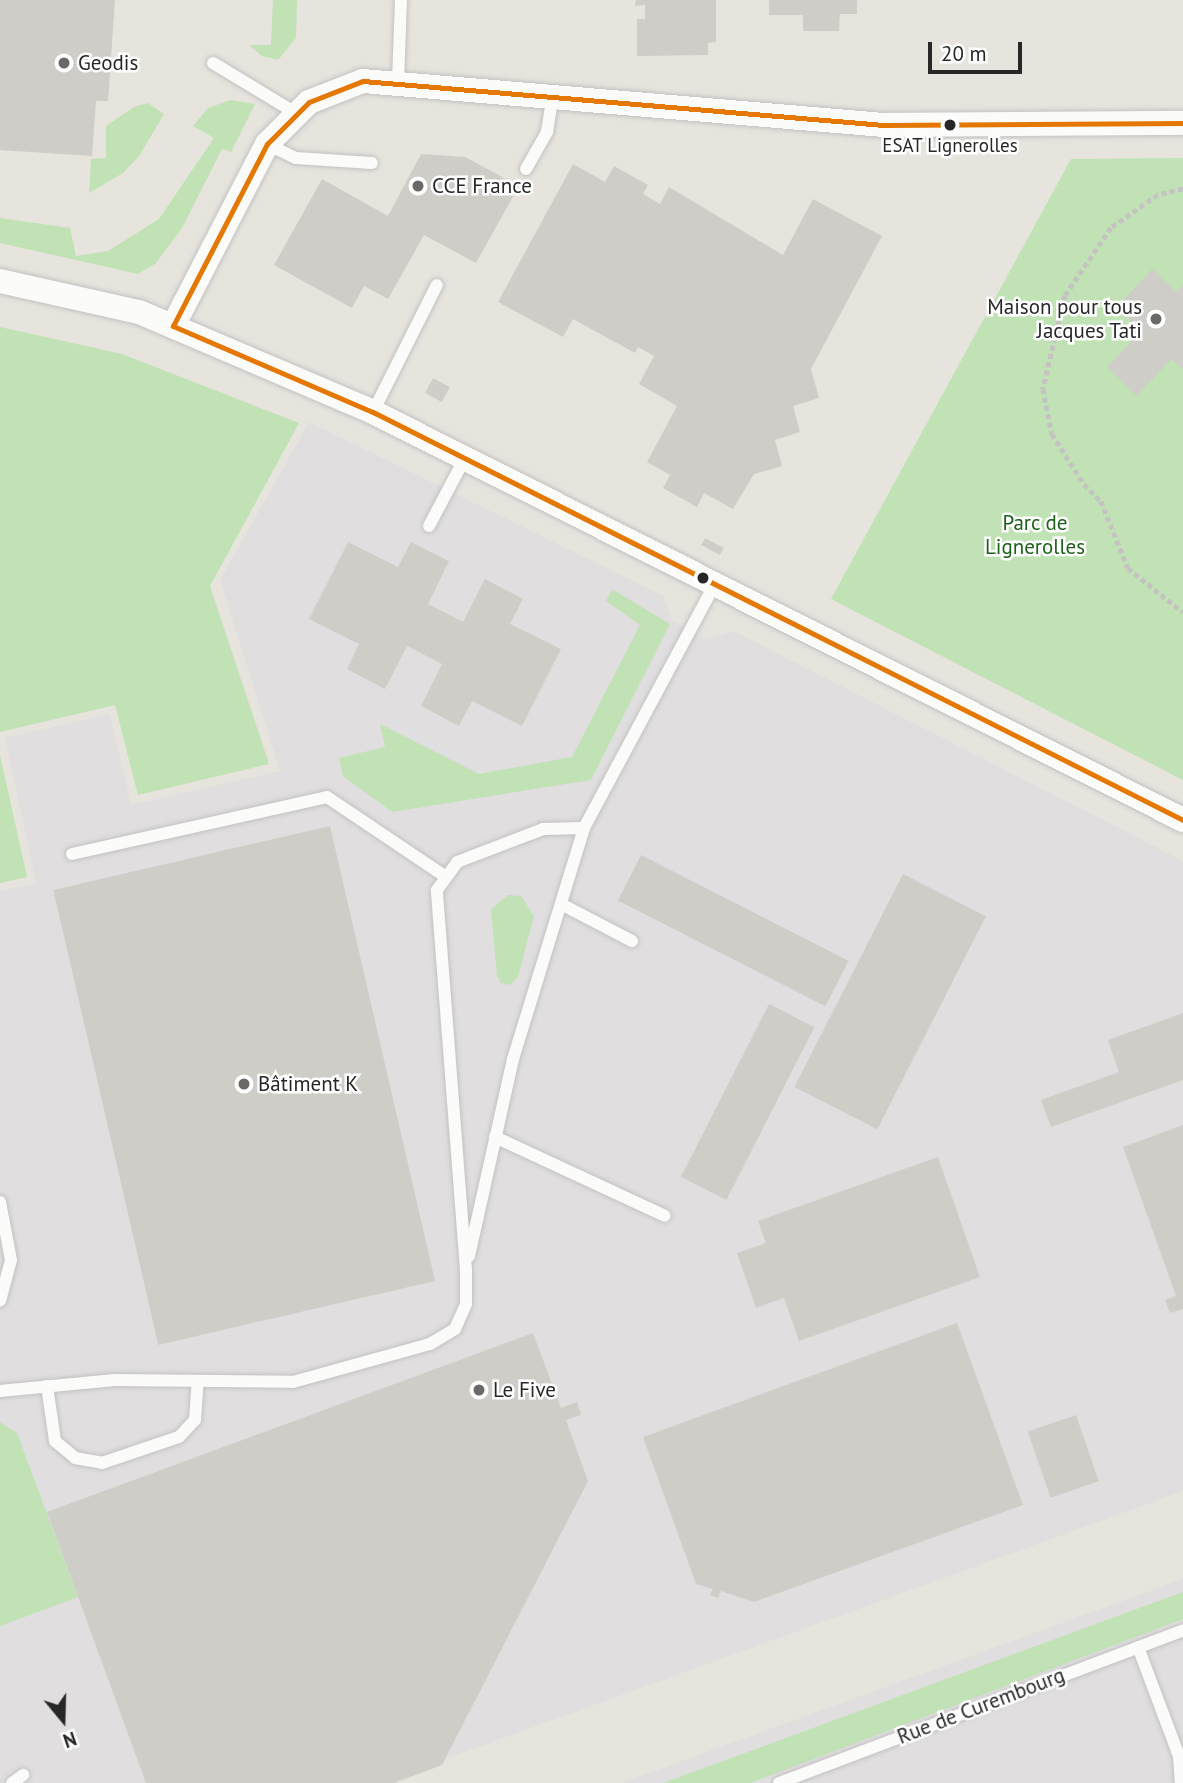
<!DOCTYPE html>
<meta charset="utf-8">
<style>
body{margin:0}
#map{position:relative;width:1183px;height:1783px;overflow:hidden;background:#e6e4dd;font-family:"PT Sans",sans-serif}
div>[style]{position:absolute}
.industrial>*{inset:0;background:#e1dee0}
.green>*{inset:0;background:#c0e2b5}
.building>*{inset:0;background:#cfcdc8;transform-origin:0 0}
.path>*{height:4.5px;margin-top:-2.25px;transform-origin:0;background:repeating-linear-gradient(90deg,#c4c3c2 0 5px,transparent 0 8.5px)}
.roads{filter:drop-shadow(0 0 2px #c3c2c2) drop-shadow(0 0 2px #c3c2c2)}
.lane>*{height:12px;margin:-6px;padding:0 6px;transform-origin:6px;border-radius:6px;background:#fbfbfa}
.street>*{height:24px;margin:-12px;padding:0 12px;transform-origin:12px;border-radius:12px;background:#fbfbfa}
.bus-1>*{height:5px;margin:-2.5px;padding:0 2.5px;transform-origin:2.5px;border-radius:2.5px;background:#e47802}
.dots>*{width:19px;height:19px;translate:-50% -50%;box-sizing:border-box;border:4px solid #fff;border-radius:50%}
span{translate:-50% -50%;white-space:nowrap;text-align:center;line-height:1.15;-webkit-text-stroke:5px #fff;paint-order:stroke}
.bus-label{font-size:19px;color:#272727}
.poi-label{font-size:21px;color:#272727}
.left{translate:0 -50%;text-align:left}
.right{translate:-100% -50%;text-align:right}
.park-label{font-size:21px;color:#1b611a}
.street-label{font-size:21px;color:#272727}
.north{position:absolute;left:28px;top:1685px;width:70px;height:70px;-webkit-text-stroke:5px #fff;paint-order:stroke;rotate:161deg;font-size:19px;font-weight:700;line-height:28px;text-align:center;color:#272727}
.north::after{content:'';display:block;margin:auto;width:24px;height:32px;background:#272727;clip-path:polygon(50% 0,100% 100%,50% 72%,0 100%)}
.scale{position:absolute;left:928px;top:42px;width:94px;height:32px;box-sizing:border-box;border:4px solid #272727;border-top:0;padding-left:9px;font-size:21px;line-height:24px;white-space:nowrap;color:#272727;-webkit-text-stroke:5px #fff;paint-order:stroke}
</style>
<div id="map">
<div class="industrial">
<i style="clip-path:polygon(309px 422px,663px 596px,672px 621px,707px 640px,733px 631px,1183px 861px,1183px 1491px,379px 1783px,0 1783px,0 891px,36px 883px,5px 738px,110px 714px,131px 805px,280px 771px,220px 580px)"></i>
<i style="clip-path:polygon(1183px 1579px,1183px 1783px,622px 1783px)"></i>
</div>
<div class="green">
<i style="clip-path:polygon(273px 0,297px 0,296px 38px,278px 60px,262px 56px,249px 45px,271px 45px)"></i>
<i style="clip-path:polygon(230px 100px,255px 104px,231px 152px,222px 149px,182px 228px,156px 263px,138px 274px,0 243px,0 218px,70px 228px,76px 256px,108px 251px,159px 219px,214px 138px,193px 126px,208px 108px)"></i>
<i style="clip-path:polygon(148px 103px,164px 114px,139px 156px,123px 173px,89px 193px,91px 159px,106px 158px,106px 126px,134px 107px)"></i>
<i style="clip-path:polygon(1183px 158px,1183px 780px,831px 599px,1071px 159px)"></i>
<i style="clip-path:polygon(0 327px,122px 354px,299px 423px,210px 586px,269px 764px,138px 795px,115px 705px,0 732px)"></i>
<i style="clip-path:polygon(612px 589px,670px 624px,591px 780px,392px 812px,343px 776px,339px 758px,385px 747px,380px 724px,479px 774px,572px 757px,640px 625px,606px 601px)"></i>
<i style="clip-path:polygon(0 755px,27px 877px,0 883px)"></i>
<i style="clip-path:polygon(508px 895px,521px 896px,534px 916px,518px 977px,510px 985px,501px 983px,497px 976px,491px 909px)"></i>
<i style="clip-path:polygon(0 1422px,17px 1433px,78px 1597px,0 1626px)"></i>
<i style="clip-path:polygon(1183px 1592px,1183px 1619px,750px 1783px,663px 1783px)"></i>
</div>
<div class="building">
<i style="clip-path:polygon(0 0,115px 0,108px 101px,96px 101px,92px 156px,0 150px)"></i>
<i style="clip-path:polygon(636px 0,716px 0,716px 42px,708px 43px,708px 55px,637px 56px,637px 19px,645px 19px,645px 5px,635px 6px)"></i>
<i style="clip-path:polygon(769px 0,857px 0,857px 14px,840px 14px,839px 31px,803px 31px,803px 15px,769px 15px)"></i>
<i style="clip-path:polygon(421px 154px,465px 157px,519px 186px,476px 263px,424px 235px,388px 299px,364px 286px,352px 308px,274px 265px,322px 179px,388px 216px)"></i>
<i style="clip-path:polygon(573px 164px,605px 182px,614px 166px,648px 185px,643px 194px,660px 204px,669px 187px,783px 255px,813px 199px,882px 236px,811px 369px,819px 398px,793px 406px,800px 432px,775px 440px,782px 466px,754px 474px,733px 509px,704px 493px,697px 507px,663px 488px,670px 475px,647px 462px,677px 406px,639px 384px,654px 356px,638px 347px,635px 353px,573px 319px,563px 337px,498px 302px)"></i>
<i style="clip-path:polygon(1152px 269px,1177px 292px,1183px 285px,1183px 369px,1171px 359px,1137px 396px,1107px 367px,1141px 331px,1116px 308px)"></i>
<i style="left:433px;top:378px;width:19px;height:17px;rotate:28deg"></i>
<i style="left:705px;top:538px;width:21px;height:8px;rotate:28deg"></i>
<i style="clip-path:polygon(348px 542px,398px 567px,411px 542px,449px 561px,428px 604px,463px 622px,485px 579px,523px 599px,510px 624px,561px 649px,522px 726px,472px 701px,459px 726px,421px 706px,442px 664px,407px 646px,385px 689px,347px 669px,359px 644px,309px 619px)"></i>
<i style="left:330px;top:826px;width:467px;height:284px;rotate:77deg"></i>
<i style="left:641px;top:855px;width:233px;height:51px;rotate:27deg"></i>
<i style="left:903px;top:874px;width:93px;height:239px;rotate:27deg"></i>
<i style="left:769px;top:1004px;width:51px;height:194px;rotate:27deg"></i>
<i style="clip-path:polygon(1183px 1013px,1183px 1080px,1051px 1127px,1041px 1100px,1119px 1072px,1108px 1040px)"></i>
<i style="clip-path:polygon(1183px 1125px,1183px 1309px,1170px 1313px,1165px 1300px,1176px 1296px,1123px 1147px)"></i>
<i style="clip-path:polygon(938px 1157px,980px 1277px,799px 1341px,784px 1298px,756px 1308px,737px 1253px,766px 1243px,758px 1221px)"></i>
<i style="clip-path:polygon(957px 1323px,1023px 1505px,754px 1602px,721px 1591px,718px 1598px,710px 1595px,713px 1589px,696px 1584px,643px 1437px)"></i>
<i style="clip-path:polygon(533px 1333px,561px 1408px,577px 1402px,581px 1415px,566px 1420px,588px 1481px,442px 1765px,394px 1783px,146px 1783px,47px 1512px)"></i>
<i style="left:1076px;top:1415px;width:70px;height:51px;rotate:71deg"></i>
</div>
<div class="path">
<i style="left:1183px;top:189px;width:26px;rotate:167deg"></i>
<i style="left:1158px;top:195px;width:57px;rotate:144.9deg"></i>
<i style="left:1111px;top:228px;width:82px;rotate:124.1deg"></i>
<i style="left:1065px;top:296px;width:96px;rotate:103.3deg"></i>
<i style="left:1043px;top:389px;width:46px;rotate:78.7deg"></i>
<i style="left:1052px;top:434px;width:59px;rotate:57.4deg"></i>
<i style="left:1084px;top:484px;width:24px;rotate:45deg"></i>
<i style="left:1101px;top:501px;width:72px;rotate:68.1deg"></i>
<i style="left:1128px;top:568px;width:70px;rotate:38.7deg"></i>
</div>
<div class="roads">
<div class="lane">
<i style="left:213px;top:63px;width:95px;rotate:31.2deg"></i>
<i style="left:398px;top:82px;width:82px;rotate:-87.9deg"></i>
<i style="left:267px;top:144px;width:32px;rotate:26deg"></i>
<i style="left:296px;top:158px;width:76px;rotate:3.8deg"></i>
<i style="left:526px;top:169px;width:43px;rotate:-60.4deg"></i>
<i style="left:547px;top:132px;width:36px;rotate:-81deg"></i>
<i style="left:373px;top:412px;width:142px;rotate:-63.3deg"></i>
<i style="left:429px;top:526px;width:77px;rotate:-62.1deg"></i>
<i style="left:72px;top:854px;width:261px;rotate:-12.6deg"></i>
<i style="left:327px;top:797px;width:143px;rotate:33.9deg"></i>
<i style="left:563px;top:905px;width:78px;rotate:27.6deg"></i>
<i style="left:495px;top:1137px;width:187px;rotate:24.9deg"></i>
<i style="left:0;top:1202px;width:59px;rotate:79.3deg"></i>
<i style="left:11px;top:1260px;width:42px;rotate:105deg"></i>
<i style="left:469px;top:1256px;width:202px;rotate:-77.4deg"></i>
<i style="left:513px;top:1059px;width:242px;rotate:-72.9deg"></i>
<i style="left:584px;top:828px;width:277px;rotate:-61.8deg"></i>
<i style="left:47px;top:1386px;width:56px;rotate:81.7deg"></i>
<i style="left:55px;top:1441px;width:26px;rotate:40deg"></i>
<i style="left:75px;top:1458px;width:27px;rotate:10deg"></i>
<i style="left:102px;top:1463px;width:81px;rotate:-18.7deg"></i>
<i style="left:179px;top:1437px;width:23px;rotate:-47deg"></i>
<i style="left:195px;top:1420px;width:39px;rotate:-86deg"></i>
<i style="left:0;top:1391px;width:115px;rotate:-5.5deg"></i>
<i style="left:114px;top:1380px;width:179px;rotate:0.6deg"></i>
<i style="left:293px;top:1382px;width:142px;rotate:-15.5deg"></i>
<i style="left:430px;top:1344px;width:29px;rotate:-31deg"></i>
<i style="left:455px;top:1329px;width:27px;rotate:-66deg"></i>
<i style="left:466px;top:1304px;width:34px;rotate:-90deg"></i>
<i style="left:466px;top:1270px;width:381px;rotate:-94.4deg"></i>
<i style="left:437px;top:890px;width:34px;rotate:-54deg"></i>
<i style="left:457px;top:862px;width:92px;rotate:-21deg"></i>
<i style="left:543px;top:829px;width:41px;rotate:-1.4deg"></i>
<i style="left:1138px;top:1647px;width:116px;rotate:69.4deg"></i>
<i style="left:1179px;top:1756px;width:27px;rotate:86deg"></i>
<i style="left:12px;top:1783px;width:14px;rotate:-36deg"></i>
<i style="left:779px;top:1783px;width:432px;rotate:-20.7deg"></i>
</div>
<div class="street">
<i style="left:0;top:281px;width:142px;rotate:12.6deg"></i>
<i style="left:139px;top:312px;width:254px;rotate:23.1deg"></i>
<i style="left:373px;top:412px;width:907px;rotate:26.73deg"></i>
<i style="left:173px;top:326px;width:205px;rotate:-62.7deg"></i>
<i style="left:267px;top:144px;width:59px;rotate:-45deg"></i>
<i style="left:309px;top:102px;width:58px;rotate:-21.3deg"></i>
<i style="left:363px;top:81px;width:523px;rotate:4.83deg"></i>
<i style="left:884px;top:125px;width:299px;rotate:-0.4deg"></i>
</div>
</div>
<div class="bus-1">
<i style="left:173px;top:326px;width:205px;rotate:-62.7deg"></i>
<i style="left:267px;top:144px;width:59px;rotate:-45deg"></i>
<i style="left:309px;top:102px;width:58px;rotate:-21.3deg"></i>
<i style="left:363px;top:81px;width:523px;rotate:4.83deg"></i>
<i style="left:884px;top:125px;width:299px;rotate:-0.4deg"></i>
<i style="left:173px;top:326px;width:218px;rotate:23.3deg"></i>
<i style="left:373px;top:412px;width:907px;rotate:26.73deg"></i>
</div>
<div class="dots">
<i style="left:64px;top:63px;background:#6a6967"></i>
<i style="left:950px;top:125px;background:#272727"></i>
<i style="left:418px;top:186px;background:#6a6967"></i>
<i style="left:1156px;top:319px;background:#6a6967"></i>
<i style="left:703px;top:578px;background:#272727"></i>
<i style="left:244px;top:1084px;background:#6a6967"></i>
<i style="left:479px;top:1390px;background:#6a6967"></i>
</div>
<div class="bus-label">
<span style="left:950px;top:146px">ESAT Lignerolles</span>
</div>
<div class="poi-label">
<span class="left" style="left:78px;top:63px">Geodis</span>
<span class="left" style="left:432px;top:186px">CCE France</span>
<span class="right" style="left:1142px;top:319px">Maison pour tous<br>Jacques Tati</span>
<span class="left" style="left:258px;top:1084px">Bâtiment K</span>
<span class="left" style="left:493px;top:1390px">Le Five</span>
</div>
<div class="park-label">
<span style="left:1035px;top:535px">Parc de<br>Lignerolles</span>
</div>
<div class="street-label">
<span style="left:981px;top:1706px;rotate:-21deg">Rue de Curembourg</span>
</div>
<div class="north">N</div>
<div class="scale">20 m</div>
</div>
